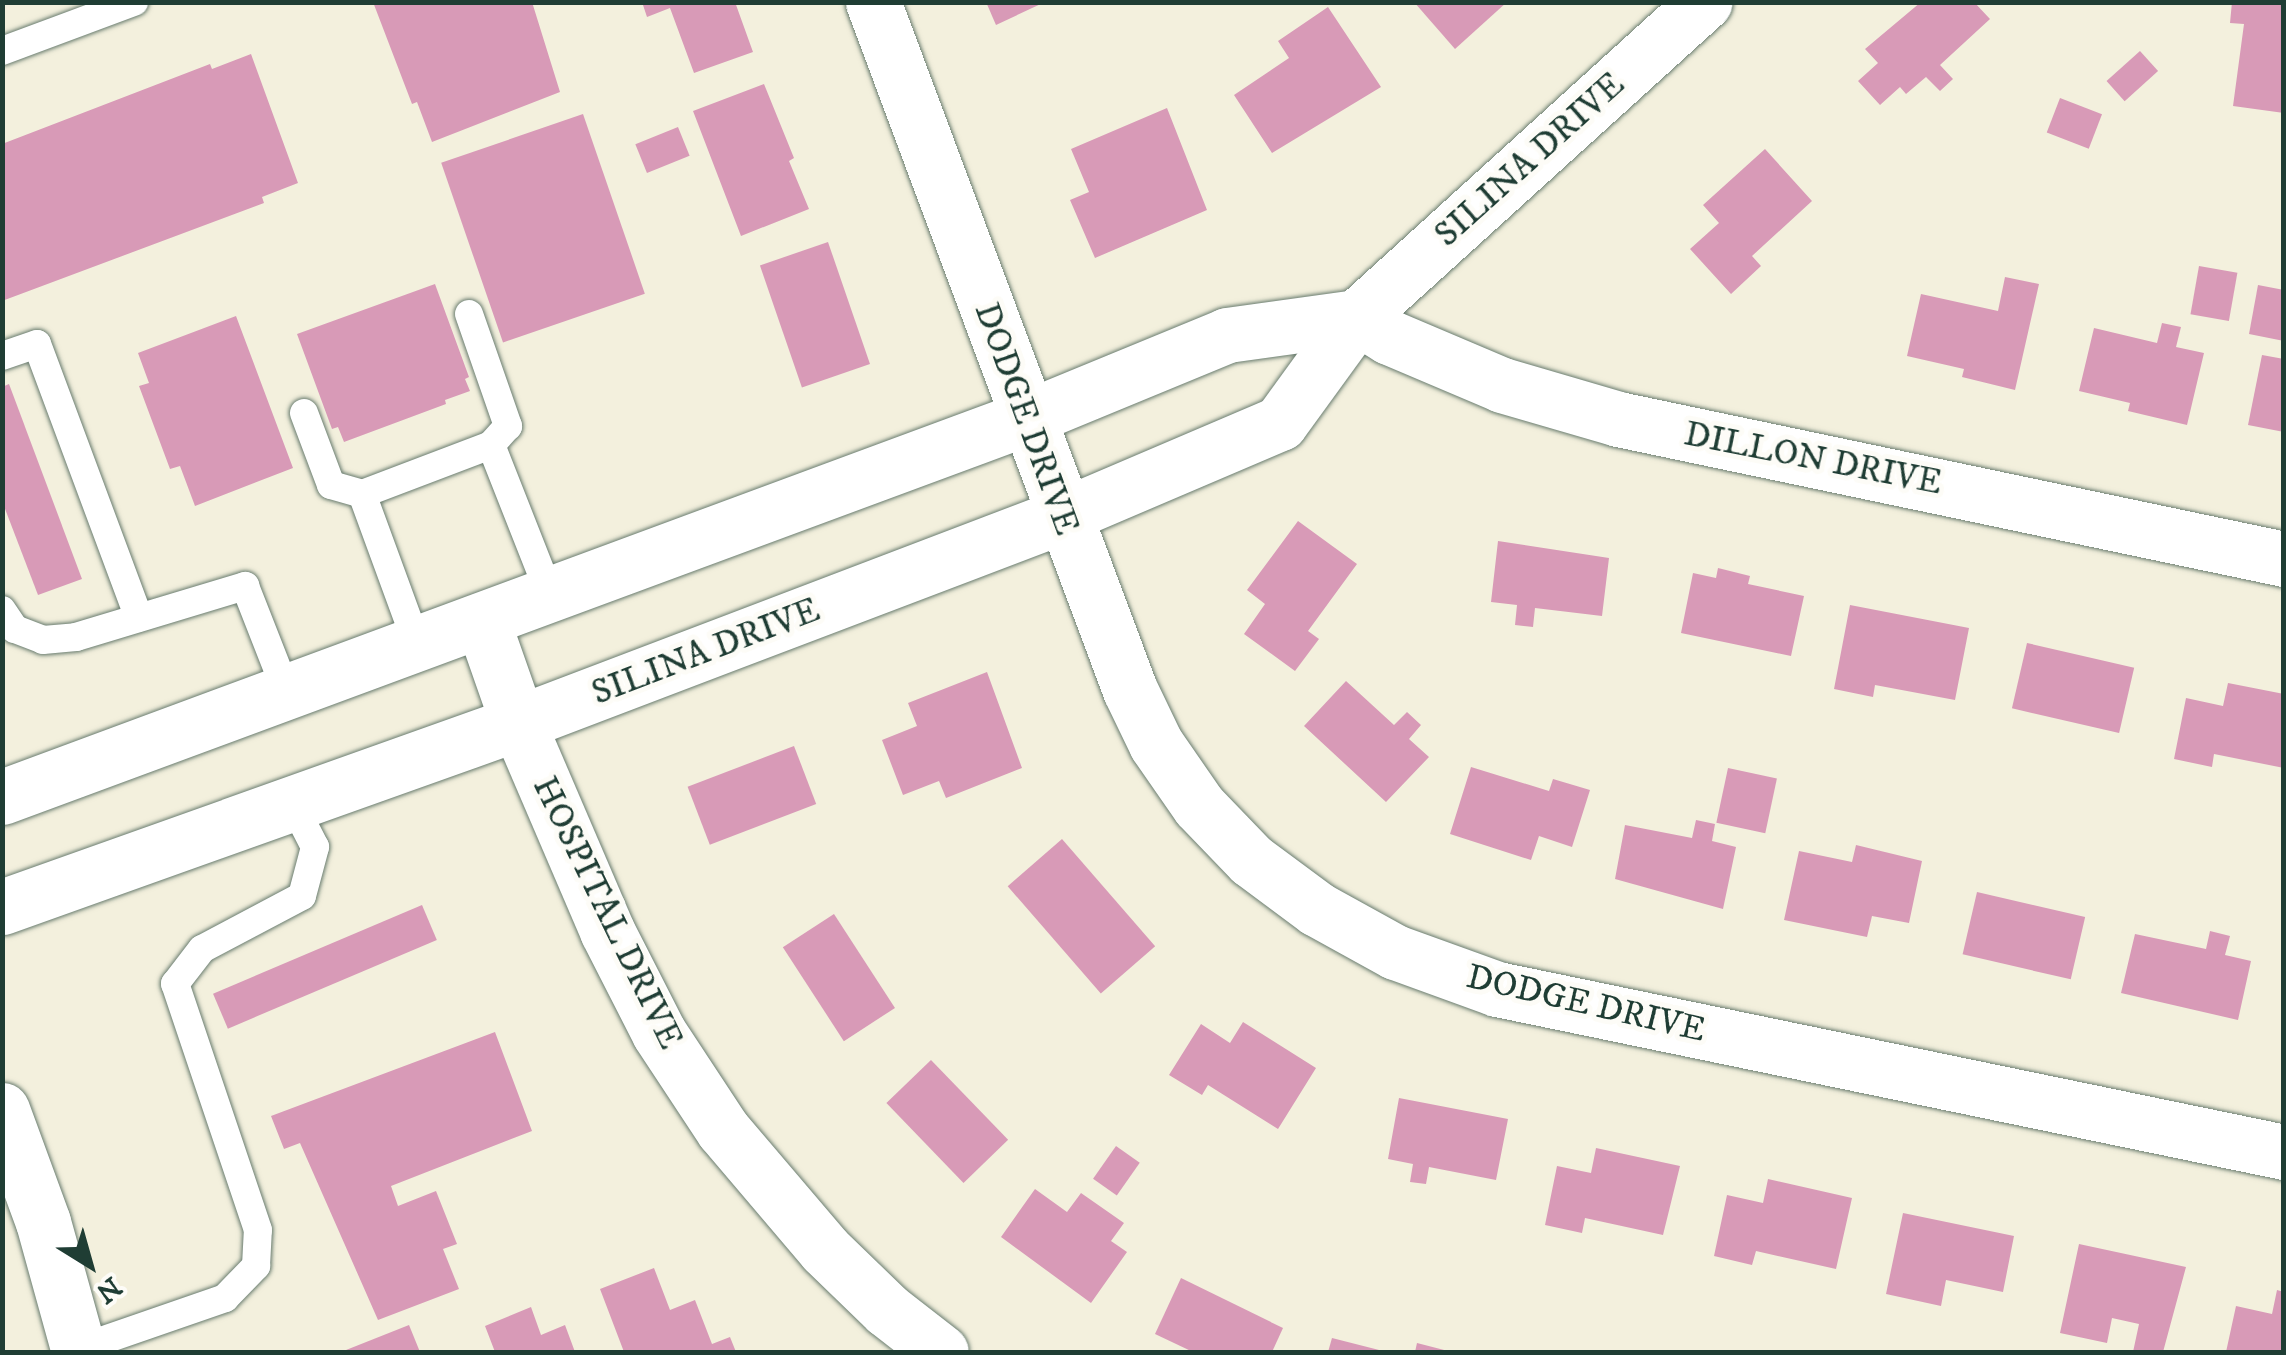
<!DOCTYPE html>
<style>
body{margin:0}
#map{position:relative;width:2286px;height:1355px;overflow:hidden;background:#f3f0dd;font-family:"IM FELL DW Pica",serif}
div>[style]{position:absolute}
.building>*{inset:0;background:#d89ab7;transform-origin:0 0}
.roads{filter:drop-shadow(0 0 2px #697c6f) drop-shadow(0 0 2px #697c6f)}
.lane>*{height:28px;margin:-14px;padding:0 14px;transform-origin:14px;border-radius:14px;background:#fff}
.street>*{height:55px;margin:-27.5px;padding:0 27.5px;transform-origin:27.5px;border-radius:27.5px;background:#fff}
.secondary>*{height:55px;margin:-27.5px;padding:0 27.5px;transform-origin:27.5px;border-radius:27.5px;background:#fff}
span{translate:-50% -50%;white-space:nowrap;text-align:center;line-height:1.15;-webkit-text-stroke:10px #fdfcf7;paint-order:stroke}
.street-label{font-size:35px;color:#1f3d34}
.frame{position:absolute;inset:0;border:5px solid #1f3d34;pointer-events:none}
.north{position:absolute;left:40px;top:1215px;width:100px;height:100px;-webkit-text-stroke:8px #fdfcf7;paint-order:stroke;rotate:143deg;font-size:28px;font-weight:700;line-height:40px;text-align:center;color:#1f3d34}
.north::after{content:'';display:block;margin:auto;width:35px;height:45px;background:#1f3d34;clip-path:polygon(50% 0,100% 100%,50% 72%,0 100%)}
</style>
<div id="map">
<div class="building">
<i style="clip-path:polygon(373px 2px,532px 2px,560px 92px,432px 142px,417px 102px,412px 104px)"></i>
<i style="clip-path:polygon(642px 2px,735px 2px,753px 52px,694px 73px,670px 8px,647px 17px)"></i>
<i style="clip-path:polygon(986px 2px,1045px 2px,996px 25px)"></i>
<i style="clip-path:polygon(1414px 2px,1507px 2px,1455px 49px)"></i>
<i style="clip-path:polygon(1921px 2px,1974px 2px,1990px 19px,1940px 65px,1953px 79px,1940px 91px,1926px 77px,1906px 94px,1900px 87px,1880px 105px,1858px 81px,1878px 63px,1865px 49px)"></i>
<i style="clip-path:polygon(2232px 2px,2284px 2px,2284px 113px,2233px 106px,2244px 24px,2230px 23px)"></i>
<i style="clip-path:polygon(1328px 7px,1381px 87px,1272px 153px,1234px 95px,1289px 58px,1278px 41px)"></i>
<i style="left:2140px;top:51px;width:27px;height:45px;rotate:48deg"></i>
<i style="clip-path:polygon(251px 54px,298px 183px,262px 197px,264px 203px,2px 301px,2px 144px,210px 64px,212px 69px)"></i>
<i style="clip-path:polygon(764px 84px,794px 158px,789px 161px,809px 209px,741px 236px,693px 111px)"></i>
<i style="left:2060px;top:98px;width:45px;height:37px;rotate:21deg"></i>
<i style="clip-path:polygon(1167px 108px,1207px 210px,1095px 258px,1070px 200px,1089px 192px,1071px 149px)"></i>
<i style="left:583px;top:114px;width:190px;height:150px;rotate:71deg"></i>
<i style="left:678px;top:127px;width:31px;height:46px;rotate:68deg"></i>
<i style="clip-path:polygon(1765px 149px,1812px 201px,1752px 256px,1761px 266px,1731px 294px,1690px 249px,1719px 223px,1703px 205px)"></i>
<i style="left:828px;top:242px;width:129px;height:72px;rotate:71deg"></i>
<i style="left:2199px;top:266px;width:39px;height:49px;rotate:10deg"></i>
<i style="clip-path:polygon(2005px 277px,2039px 284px,2015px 390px,1962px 377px,1964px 369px,1907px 356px,1921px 294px,1998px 311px)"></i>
<i style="clip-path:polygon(435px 284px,469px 377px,465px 379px,470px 391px,445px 400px,446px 404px,344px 442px,338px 427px,332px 429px,297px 334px)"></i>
<i style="clip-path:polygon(2258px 285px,2284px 290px,2284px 341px,2249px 334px)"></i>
<i style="clip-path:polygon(236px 316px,293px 468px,195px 506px,180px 466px,170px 469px,139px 386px,149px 383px,138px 353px)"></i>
<i style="clip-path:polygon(2162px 323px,2181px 327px,2176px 347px,2204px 353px,2187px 425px,2128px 411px,2130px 403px,2079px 391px,2094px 328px,2157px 343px)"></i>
<i style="clip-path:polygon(2262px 355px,2284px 359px,2284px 432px,2248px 425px)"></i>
<i style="clip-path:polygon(9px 384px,82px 579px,38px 595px,2px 501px,2px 387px)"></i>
<i style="clip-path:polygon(1298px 521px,1357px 564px,1308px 631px,1319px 639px,1295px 671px,1244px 634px,1265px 604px,1247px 590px)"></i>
<i style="clip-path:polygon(1498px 541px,1609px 558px,1602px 616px,1535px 608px,1533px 627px,1515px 625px,1517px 605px,1491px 602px)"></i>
<i style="clip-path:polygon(1718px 568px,1750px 576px,1748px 584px,1804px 596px,1791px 656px,1681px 633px,1693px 573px,1716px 578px)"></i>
<i style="clip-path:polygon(1850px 605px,1969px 628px,1955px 700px,1875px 685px,1873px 697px,1834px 689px)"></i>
<i style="left:2027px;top:643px;width:110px;height:67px;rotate:13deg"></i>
<i style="clip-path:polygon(987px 672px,1022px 768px,946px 798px,939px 781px,903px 795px,882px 740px,917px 726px,908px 703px)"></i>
<i style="clip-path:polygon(1346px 681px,1394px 725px,1407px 712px,1421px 725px,1409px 739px,1429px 757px,1386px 802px,1304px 726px)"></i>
<i style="clip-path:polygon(2228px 683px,2284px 694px,2284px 768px,2214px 754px,2212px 767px,2174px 759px,2186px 698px,2223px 706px)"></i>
<i style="left:794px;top:746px;width:62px;height:114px;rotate:69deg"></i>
<i style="clip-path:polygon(1471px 767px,1549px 791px,1553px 779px,1590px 790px,1572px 847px,1539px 836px,1531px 860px,1450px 834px)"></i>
<i style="left:1728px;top:768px;width:50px;height:56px;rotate:12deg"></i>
<i style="clip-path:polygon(1696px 820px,1715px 824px,1712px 841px,1736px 847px,1723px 909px,1615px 879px,1625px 825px,1692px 838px)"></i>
<i style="left:1062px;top:839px;width:142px;height:72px;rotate:49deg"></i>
<i style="clip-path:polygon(1856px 845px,1922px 861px,1909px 923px,1872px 916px,1867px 937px,1784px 920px,1799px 851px,1852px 862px)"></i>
<i style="left:1977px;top:892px;width:111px;height:64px;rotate:13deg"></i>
<i style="left:422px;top:905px;width:38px;height:227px;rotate:67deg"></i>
<i style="left:834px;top:914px;width:112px;height:61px;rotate:57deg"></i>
<i style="clip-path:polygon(2210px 931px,2230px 936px,2225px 955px,2251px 961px,2238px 1020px,2121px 993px,2135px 934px,2206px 949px)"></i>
<i style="clip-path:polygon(1243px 1022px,1316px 1068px,1278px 1129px,1208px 1085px,1202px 1095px,1169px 1075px,1201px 1024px,1230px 1043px)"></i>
<i style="clip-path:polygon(495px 1032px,532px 1131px,391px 1186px,398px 1206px,436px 1191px,457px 1244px,443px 1249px,459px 1289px,378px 1320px,300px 1143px,284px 1149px,271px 1116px)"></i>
<i style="left:931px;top:1060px;width:111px;height:62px;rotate:46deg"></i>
<i style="clip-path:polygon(1399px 1098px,1508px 1119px,1496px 1180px,1429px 1167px,1426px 1184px,1410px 1182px,1413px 1164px,1388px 1159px)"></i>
<i style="left:1116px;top:1146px;width:29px;height:40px;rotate:35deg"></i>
<i style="clip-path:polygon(1596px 1148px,1680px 1166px,1663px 1235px,1585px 1218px,1582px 1233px,1545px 1225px,1557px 1166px,1591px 1173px)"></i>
<i style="clip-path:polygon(1768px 1179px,1852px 1198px,1836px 1269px,1756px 1251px,1752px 1265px,1714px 1256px,1727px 1195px,1763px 1203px)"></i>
<i style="clip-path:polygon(1035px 1189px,1067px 1212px,1081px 1193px,1124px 1223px,1111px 1241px,1127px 1252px,1091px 1303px,1001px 1237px)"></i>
<i style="clip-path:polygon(1903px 1213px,2014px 1236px,2003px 1292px,1946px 1280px,1941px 1306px,1886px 1294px)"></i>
<i style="clip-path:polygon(2079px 1244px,2186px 1267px,2163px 1352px,2133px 1352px,2139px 1324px,2112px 1318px,2107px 1343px,2060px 1333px)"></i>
<i style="clip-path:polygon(654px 1268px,670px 1310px,695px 1300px,712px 1344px,730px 1337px,736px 1352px,624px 1352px,600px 1289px)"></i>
<i style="clip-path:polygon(1181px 1278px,1283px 1328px,1272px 1352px,1193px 1352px,1155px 1334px)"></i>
<i style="clip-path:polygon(2277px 1290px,2284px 1292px,2284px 1352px,2226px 1352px,2236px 1306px,2272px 1314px)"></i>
<i style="clip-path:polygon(531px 1307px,541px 1335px,565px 1325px,575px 1352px,495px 1352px,485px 1326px)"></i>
<i style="clip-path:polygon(409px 1325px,420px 1352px,341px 1352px)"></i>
<i style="clip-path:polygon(1332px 1338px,1383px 1351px,1383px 1352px,1328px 1352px)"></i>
<i style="clip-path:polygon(1417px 1343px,1448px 1351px,1448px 1352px,1415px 1352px)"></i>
</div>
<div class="roads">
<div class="lane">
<i style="left:2px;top:51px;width:141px;rotate:-20.4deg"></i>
<i style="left:469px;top:314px;width:119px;rotate:70.8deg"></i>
<i style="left:508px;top:426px;width:25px;rotate:132deg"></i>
<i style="left:2px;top:356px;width:37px;rotate:-19deg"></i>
<i style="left:37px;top:344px;width:292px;rotate:69.6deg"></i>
<i style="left:304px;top:413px;width:77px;rotate:69.4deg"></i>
<i style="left:331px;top:485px;width:32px;rotate:16deg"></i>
<i style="left:2px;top:610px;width:23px;rotate:56deg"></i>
<i style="left:15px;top:629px;width:30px;rotate:21deg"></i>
<i style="left:43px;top:640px;width:33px;rotate:-5deg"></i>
<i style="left:76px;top:637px;width:177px;rotate:-16.8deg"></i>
<i style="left:245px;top:586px;width:115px;rotate:68.6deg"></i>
<i style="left:417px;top:644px;width:160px;rotate:-110.1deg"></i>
<i style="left:362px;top:494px;width:138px;rotate:-20.8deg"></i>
<i style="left:491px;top:445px;width:161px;rotate:68.5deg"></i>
<i style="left:78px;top:1349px;width:156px;rotate:-19.1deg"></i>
<i style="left:225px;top:1298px;width:45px;rotate:-45.9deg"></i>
<i style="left:256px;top:1266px;width:36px;rotate:-87deg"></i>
<i style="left:258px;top:1230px;width:260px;rotate:-108.6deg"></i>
<i style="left:175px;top:984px;width:44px;rotate:-52.4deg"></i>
<i style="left:202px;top:949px;width:113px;rotate:-27.9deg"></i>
<i style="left:302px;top:896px;width:51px;rotate:-75.1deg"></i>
<i style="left:315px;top:847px;width:46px;rotate:-117.1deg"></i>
</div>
<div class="street">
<i style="left:873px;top:2px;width:734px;rotate:69.52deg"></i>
<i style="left:1130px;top:690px;width:60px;rotate:64.3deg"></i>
<i style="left:1156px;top:744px;width:75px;rotate:55.3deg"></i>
<i style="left:1199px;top:806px;width:75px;rotate:46.1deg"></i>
<i style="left:1251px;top:860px;width:82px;rotate:36.6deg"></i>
<i style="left:1317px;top:909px;width:89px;rotate:28.9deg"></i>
<i style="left:1395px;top:952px;width:109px;rotate:19.9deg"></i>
<i style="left:1497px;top:989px;width:804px;rotate:11.7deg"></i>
<i style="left:1357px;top:317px;width:38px;rotate:32deg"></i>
<i style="left:1389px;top:337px;width:123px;rotate:23deg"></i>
<i style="left:1502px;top:385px;width:121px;rotate:16.3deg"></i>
<i style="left:1618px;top:419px;width:681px;rotate:11.87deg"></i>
<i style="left:482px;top:620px;width:109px;rotate:70.7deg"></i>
<i style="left:518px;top:723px;width:226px;rotate:66.8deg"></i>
<i style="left:607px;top:931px;width:114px;rotate:63deg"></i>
<i style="left:659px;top:1033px;width:116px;rotate:56.6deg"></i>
<i style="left:723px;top:1130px;width:157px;rotate:49.6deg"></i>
<i style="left:825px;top:1250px;width:86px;rotate:44.1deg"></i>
<i style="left:887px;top:1310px;width:68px;rotate:37.9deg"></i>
</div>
<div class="secondary">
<i style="left:2px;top:797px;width:1092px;rotate:-20.31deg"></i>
<i style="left:1026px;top:418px;width:217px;rotate:-22.4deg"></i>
<i style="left:1227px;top:335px;width:131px;rotate:-7.9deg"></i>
<i style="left:2px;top:907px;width:548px;rotate:-19.63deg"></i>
<i style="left:518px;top:723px;width:582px;rotate:-20.83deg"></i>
<i style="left:1062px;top:516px;width:237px;rotate:-23.1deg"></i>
<i style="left:1280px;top:423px;width:131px;rotate:-54deg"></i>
<i style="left:1357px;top:317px;width:469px;rotate:-42.2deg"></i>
<i style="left:2px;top:1110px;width:119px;rotate:69.9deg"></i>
<i style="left:43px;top:1222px;width:135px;rotate:74.5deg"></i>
</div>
</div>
<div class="street-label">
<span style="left:1530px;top:160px;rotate:-42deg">SILINA DRIVE</span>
<span style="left:1026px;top:419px;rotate:70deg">DODGE DRIVE</span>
<span style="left:1813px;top:459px;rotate:11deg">DILLON DRIVE</span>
<span style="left:706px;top:652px;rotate:-21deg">SILINA DRIVE</span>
<span style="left:607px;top:913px;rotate:64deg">HOSPITAL DRIVE</span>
<span style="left:1586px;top:1004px;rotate:13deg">DODGE DRIVE</span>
</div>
<div class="frame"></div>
<div class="north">N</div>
</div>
